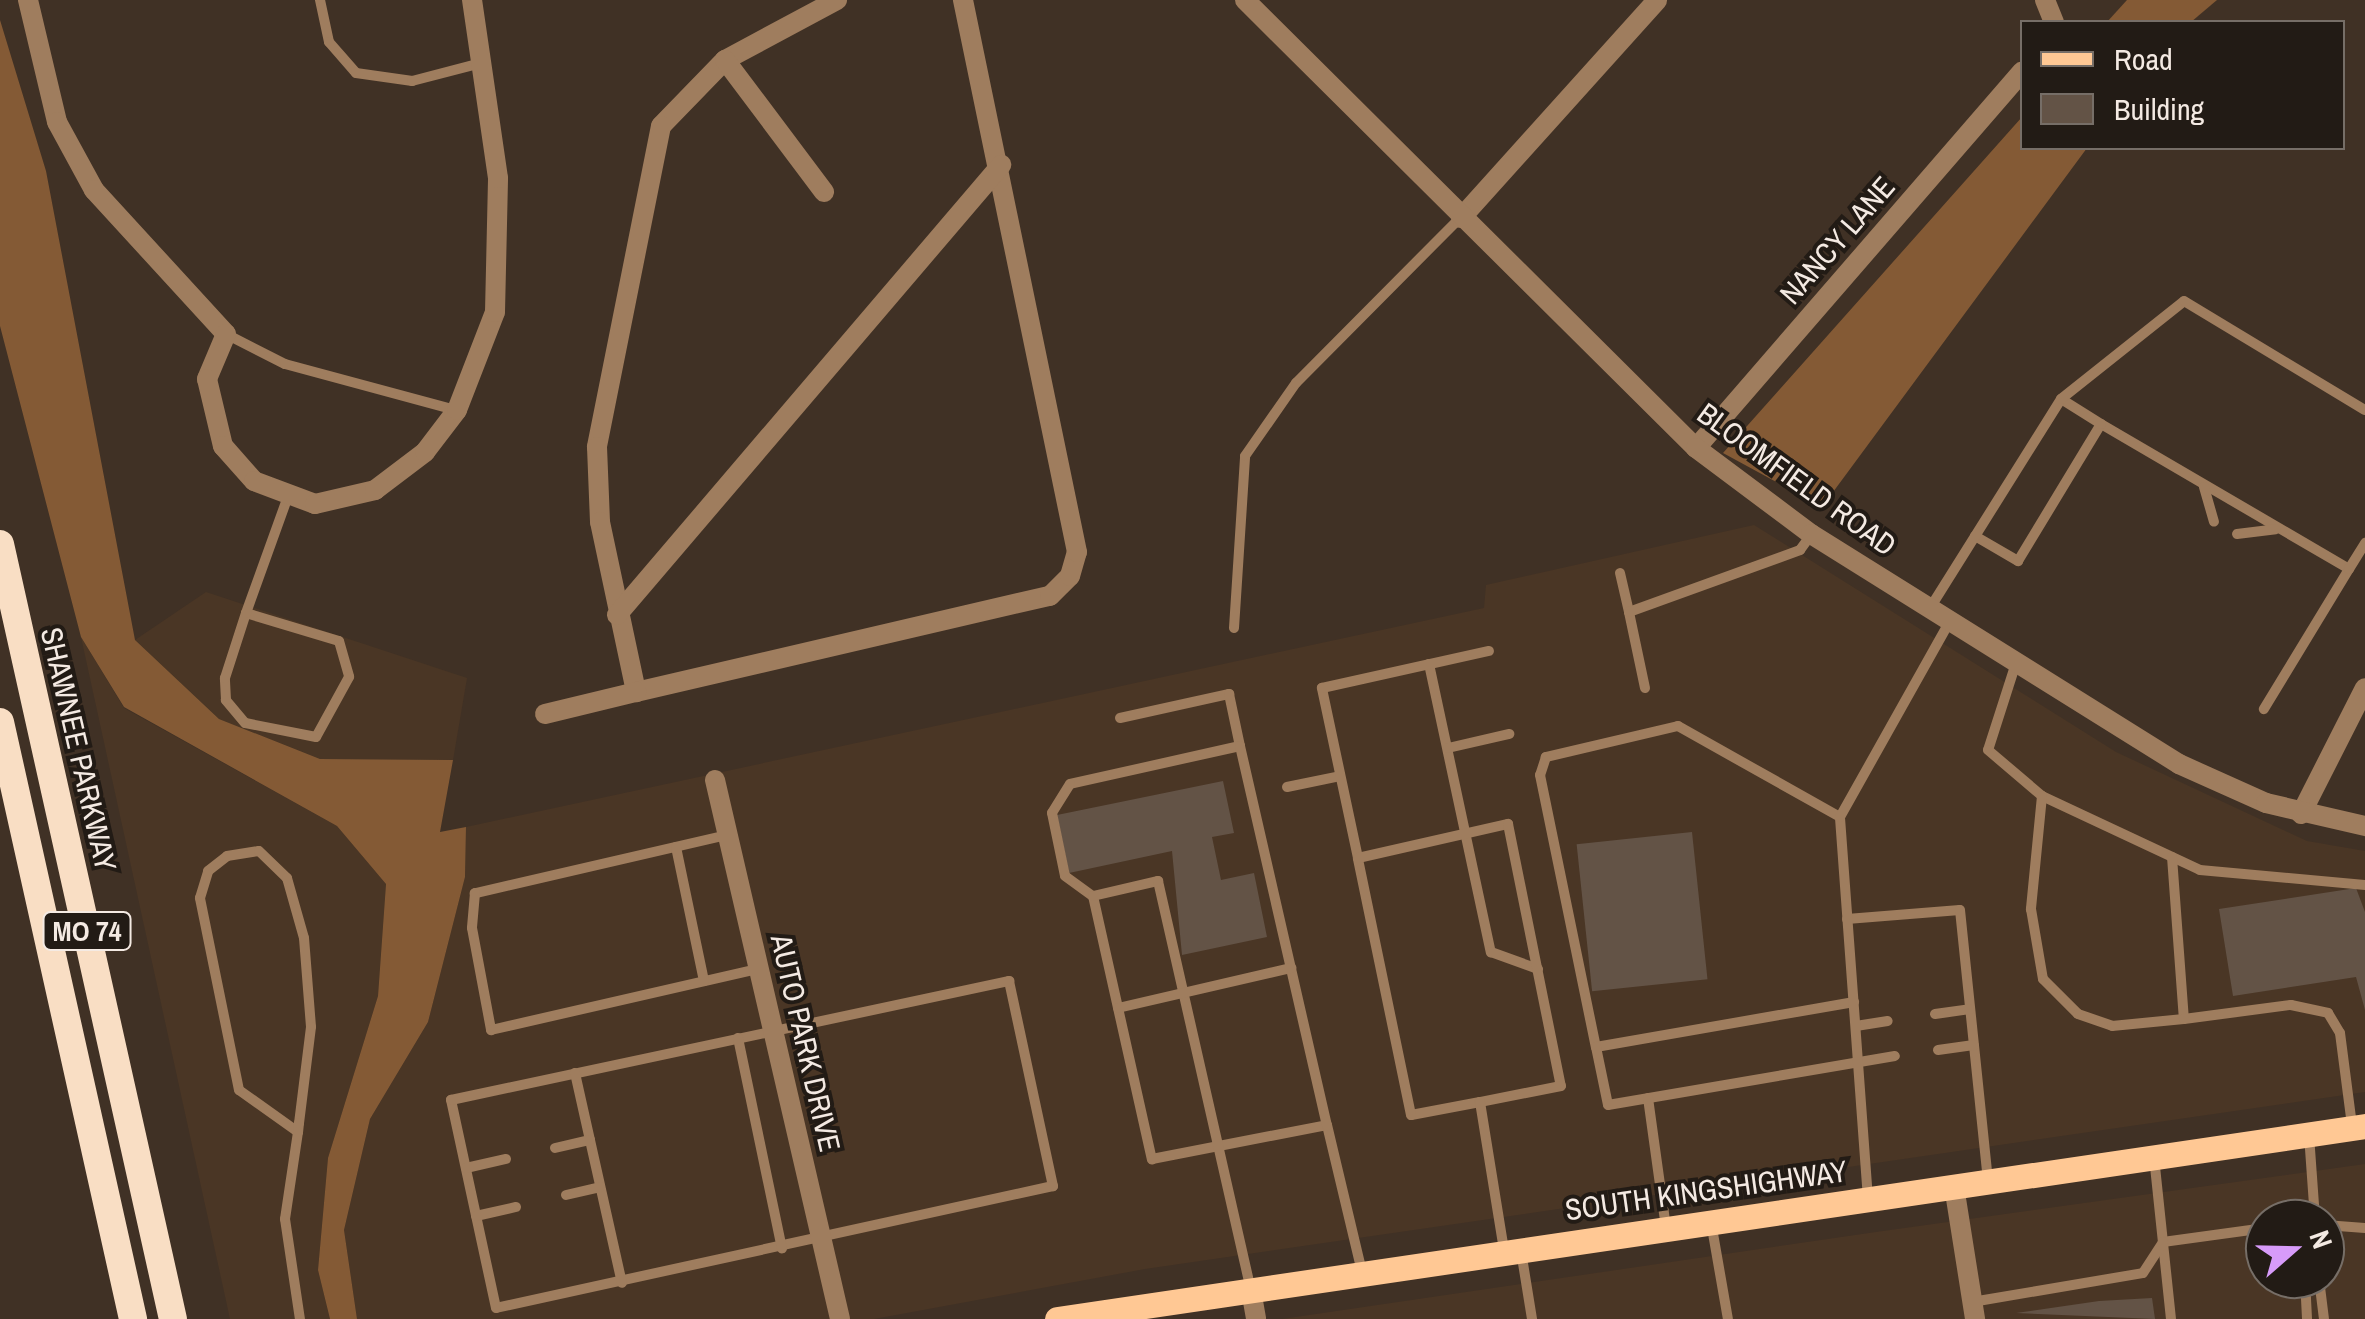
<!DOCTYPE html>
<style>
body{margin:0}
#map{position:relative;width:2365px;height:1319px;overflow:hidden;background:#403125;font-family:"Archivo Narrow",sans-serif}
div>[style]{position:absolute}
.built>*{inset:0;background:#4a3625}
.forest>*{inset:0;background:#845a35}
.building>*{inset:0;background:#635346;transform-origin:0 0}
.service>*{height:10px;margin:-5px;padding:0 5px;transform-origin:5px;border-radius:5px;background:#9f7d5e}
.minor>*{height:20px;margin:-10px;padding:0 10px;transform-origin:10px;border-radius:10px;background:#9f7d5e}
.tertiary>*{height:20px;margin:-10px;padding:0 10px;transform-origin:10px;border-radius:10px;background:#9f7d5e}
.primary>*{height:25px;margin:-12.5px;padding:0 12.5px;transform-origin:12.5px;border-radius:12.5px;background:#ffc894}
.trunk>*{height:28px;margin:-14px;padding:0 14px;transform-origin:14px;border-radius:14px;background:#f9dec4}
span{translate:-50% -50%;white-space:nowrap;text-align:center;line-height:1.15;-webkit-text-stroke:8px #221b15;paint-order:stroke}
.shield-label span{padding:2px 8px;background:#221b15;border:2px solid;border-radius:8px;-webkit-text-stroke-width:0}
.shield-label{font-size:28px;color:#f4eae3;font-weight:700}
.street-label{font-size:30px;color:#f4eae3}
.legend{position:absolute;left:2020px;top:20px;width:325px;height:130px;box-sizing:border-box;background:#221b15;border:2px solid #766e67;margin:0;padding:12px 18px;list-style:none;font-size:30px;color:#f4eae3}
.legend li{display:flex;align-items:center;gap:20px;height:50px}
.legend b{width:50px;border:2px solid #766e67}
.north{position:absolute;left:2245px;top:1199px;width:100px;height:100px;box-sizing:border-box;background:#221b15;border:2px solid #766e67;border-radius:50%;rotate:70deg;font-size:28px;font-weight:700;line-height:40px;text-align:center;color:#f4eae3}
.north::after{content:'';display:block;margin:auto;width:35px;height:45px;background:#d79bf9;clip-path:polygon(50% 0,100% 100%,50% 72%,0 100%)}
</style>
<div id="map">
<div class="built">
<i style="clip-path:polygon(1754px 525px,2116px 752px,2307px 841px,2365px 851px,2365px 1092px,1145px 1269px,874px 1319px,357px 1319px,344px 1230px,370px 1119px,428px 1022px,465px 877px,466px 827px,1484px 608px,1486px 585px)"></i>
<i style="clip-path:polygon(206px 592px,467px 678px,453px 760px,320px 759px,219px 719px,135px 640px)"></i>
<i style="clip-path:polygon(81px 637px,124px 708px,337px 826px,386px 884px,378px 996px,328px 1158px,318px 1270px,330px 1319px,230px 1319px)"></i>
<i style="clip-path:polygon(evenodd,2365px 1164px,2365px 1319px,1282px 1319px,1876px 1232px,2365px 1164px,2265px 1219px,2325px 1219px,2325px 1279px,2265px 1279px,2265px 1219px)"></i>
</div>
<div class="forest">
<i style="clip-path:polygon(2127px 0,2217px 0,2191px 22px,2107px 22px)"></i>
<i style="clip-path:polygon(0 20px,46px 171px,135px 640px,219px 719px,320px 759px,453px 760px,440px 832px,466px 827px,465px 877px,428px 1022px,370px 1119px,344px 1230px,357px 1319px,330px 1319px,318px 1270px,328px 1158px,378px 996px,386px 884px,337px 826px,124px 707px,81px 637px,0 326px)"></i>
<i style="clip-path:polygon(2022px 117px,2022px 148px,2087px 148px,1822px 507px,1723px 453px)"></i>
</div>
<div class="building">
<i style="clip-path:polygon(1223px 781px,1234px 833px,1212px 837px,1221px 880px,1254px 873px,1267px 937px,1182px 955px,1172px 851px,1069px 873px,1057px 815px)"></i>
<i style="left:1692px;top:832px;width:148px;height:116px;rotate:84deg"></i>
<i style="clip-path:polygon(2356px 888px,2365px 912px,2365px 1010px,2356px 977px,2233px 996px,2219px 909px)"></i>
<i style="clip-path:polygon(2152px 1298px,2155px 1319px,2016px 1313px,2099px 1301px)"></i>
</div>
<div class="service">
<i style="left:320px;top:0;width:43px;rotate:77.9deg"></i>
<i style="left:329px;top:42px;width:41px;rotate:48.9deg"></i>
<i style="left:356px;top:73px;width:57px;rotate:8.1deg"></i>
<i style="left:412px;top:81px;width:71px;rotate:-14.6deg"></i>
<i style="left:226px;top:334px;width:66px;rotate:27deg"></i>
<i style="left:285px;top:364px;width:177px;rotate:15.1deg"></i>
<i style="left:2101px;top:424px;width:287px;rotate:30.3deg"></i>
<i style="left:2349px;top:569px;width:164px;rotate:121.3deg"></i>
<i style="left:2204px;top:487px;width:36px;rotate:74deg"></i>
<i style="left:2237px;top:534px;width:39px;rotate:-7deg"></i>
<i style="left:1975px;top:536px;width:50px;rotate:30.2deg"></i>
<i style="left:2018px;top:561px;width:160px;rotate:-58.8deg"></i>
<i style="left:2101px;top:424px;width:47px;rotate:-148deg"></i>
<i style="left:2349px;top:569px;width:31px;rotate:-58deg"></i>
<i style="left:1620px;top:573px;width:40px;rotate:77deg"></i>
<i style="left:1930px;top:608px;width:247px;rotate:-57.9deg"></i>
<i style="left:2061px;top:399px;width:157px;rotate:-38.5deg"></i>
<i style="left:2184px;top:301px;width:211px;rotate:31.1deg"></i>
<i style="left:246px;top:613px;width:97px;rotate:16.8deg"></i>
<i style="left:339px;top:641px;width:37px;rotate:74deg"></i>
<i style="left:349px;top:677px;width:68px;rotate:118.8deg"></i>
<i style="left:316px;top:737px;width:72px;rotate:-168.8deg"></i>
<i style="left:245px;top:723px;width:30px;rotate:-130deg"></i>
<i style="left:226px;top:700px;width:22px;rotate:-93deg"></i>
<i style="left:225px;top:678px;width:68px;rotate:-72.1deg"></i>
<i style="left:246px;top:613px;width:121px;rotate:-70.2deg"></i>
<i style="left:1234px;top:628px;width:172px;rotate:-86.3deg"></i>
<i style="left:1245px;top:456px;width:89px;rotate:-55.1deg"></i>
<i style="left:1296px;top:383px;width:233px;rotate:-45.2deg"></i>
<i style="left:2016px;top:663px;width:91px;rotate:107.8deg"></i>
<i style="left:1988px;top:750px;width:71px;rotate:40.4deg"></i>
<i style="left:2042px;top:796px;width:174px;rotate:25.1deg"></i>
<i style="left:2200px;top:870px;width:166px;rotate:5.2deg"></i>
<i style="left:1429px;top:664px;width:295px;rotate:77.9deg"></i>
<i style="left:1491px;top:952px;width:50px;rotate:19.9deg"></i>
<i style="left:1645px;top:688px;width:78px;rotate:-101.9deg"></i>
<i style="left:1629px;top:612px;width:182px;rotate:-19.9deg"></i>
<i style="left:1800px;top:550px;width:19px;rotate:-54deg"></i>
<i style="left:1120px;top:718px;width:112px;rotate:-12.4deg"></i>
<i style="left:1229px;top:694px;width:53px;rotate:78.1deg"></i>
<i style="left:1240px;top:746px;width:174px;rotate:167.4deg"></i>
<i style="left:1070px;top:784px;width:34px;rotate:122deg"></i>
<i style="left:1052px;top:813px;width:64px;rotate:78.3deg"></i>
<i style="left:1065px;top:876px;width:34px;rotate:36deg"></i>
<i style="left:1093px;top:896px;width:270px;rotate:77.4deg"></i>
<i style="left:1152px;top:1159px;width:178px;rotate:-11deg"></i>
<i style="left:1327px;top:1125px;width:151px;rotate:76.6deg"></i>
<i style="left:1240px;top:746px;width:389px;rotate:77.1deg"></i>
<i style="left:1448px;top:748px;width:63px;rotate:-12.9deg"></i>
<i style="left:1287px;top:787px;width:54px;rotate:-11.7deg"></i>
<i style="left:2042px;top:796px;width:114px;rotate:95.6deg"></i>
<i style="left:2031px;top:909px;width:71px;rotate:80.3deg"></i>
<i style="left:2043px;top:979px;width:49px;rotate:45deg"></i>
<i style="left:2078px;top:1014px;width:36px;rotate:19deg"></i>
<i style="left:2112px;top:1026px;width:72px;rotate:-5.6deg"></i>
<i style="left:1840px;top:817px;width:186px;rotate:-150.7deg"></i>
<i style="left:1678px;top:726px;width:136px;rotate:166.8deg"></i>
<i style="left:1546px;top:757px;width:19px;rotate:108deg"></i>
<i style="left:1540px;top:775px;width:278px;rotate:78.4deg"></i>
<i style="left:1596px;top:1047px;width:262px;rotate:-9.9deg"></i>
<i style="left:727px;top:835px;width:259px;rotate:167deg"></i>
<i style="left:475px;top:893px;width:35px;rotate:95deg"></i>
<i style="left:472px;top:928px;width:104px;rotate:79.4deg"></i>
<i style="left:491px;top:1030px;width:274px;rotate:-12.9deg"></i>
<i style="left:676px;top:847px;width:137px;rotate:78.2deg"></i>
<i style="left:2172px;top:857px;width:162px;rotate:85.8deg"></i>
<i style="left:2184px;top:1019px;width:108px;rotate:-7.5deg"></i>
<i style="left:2291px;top:1005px;width:38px;rotate:12deg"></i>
<i style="left:2328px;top:1013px;width:23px;rotate:59deg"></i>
<i style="left:2340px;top:1033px;width:94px;rotate:82.6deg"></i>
<i style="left:1358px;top:858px;width:174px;rotate:-102deg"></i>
<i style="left:1322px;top:688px;width:171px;rotate:-12.5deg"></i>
<i style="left:1093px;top:896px;width:67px;rotate:-13deg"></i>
<i style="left:1158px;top:881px;width:418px;rotate:77.2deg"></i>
<i style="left:1847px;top:919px;width:113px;rotate:-4.6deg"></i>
<i style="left:1960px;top:910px;width:271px;rotate:84.1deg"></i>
<i style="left:1009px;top:981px;width:210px;rotate:77.9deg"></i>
<i style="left:1053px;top:1186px;width:570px;rotate:167.65deg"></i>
<i style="left:496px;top:1308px;width:213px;rotate:-102.2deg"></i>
<i style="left:451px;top:1100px;width:571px;rotate:-12.04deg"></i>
<i style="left:1118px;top:1008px;width:178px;rotate:-13deg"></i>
<i style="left:1935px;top:1014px;width:35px;rotate:-8deg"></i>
<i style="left:1856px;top:1026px;width:32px;rotate:-9deg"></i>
<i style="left:738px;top:1038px;width:215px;rotate:78.2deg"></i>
<i style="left:1596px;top:1047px;width:59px;rotate:78.3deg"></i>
<i style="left:1608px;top:1105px;width:291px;rotate:-9.7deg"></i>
<i style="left:1938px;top:1050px;width:36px;rotate:-8deg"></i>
<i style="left:575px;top:1073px;width:215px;rotate:77.4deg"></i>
<i style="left:1648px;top:1098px;width:131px;rotate:82.1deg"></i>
<i style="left:1480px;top:1102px;width:70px;rotate:169.3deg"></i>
<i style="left:1411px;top:1115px;width:262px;rotate:-101.7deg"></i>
<i style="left:1358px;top:858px;width:154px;rotate:-12.8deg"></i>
<i style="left:1508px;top:824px;width:267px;rotate:78.6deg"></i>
<i style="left:1561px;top:1086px;width:83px;rotate:168.8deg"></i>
<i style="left:1480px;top:1102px;width:151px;rotate:80.8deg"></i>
<i style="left:298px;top:1132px;width:72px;rotate:-144.6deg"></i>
<i style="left:239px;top:1090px;width:196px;rotate:-101.5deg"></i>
<i style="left:200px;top:898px;width:28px;rotate:-73deg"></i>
<i style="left:208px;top:871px;width:24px;rotate:-38deg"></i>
<i style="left:227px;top:856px;width:32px;rotate:-9deg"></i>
<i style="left:259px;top:851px;width:39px;rotate:44deg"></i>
<i style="left:287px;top:878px;width:62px;rotate:74.2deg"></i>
<i style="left:304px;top:938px;width:89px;rotate:85.5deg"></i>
<i style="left:311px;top:1027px;width:97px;rotate:97.1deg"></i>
<i style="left:299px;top:1123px;width:9px;rotate:96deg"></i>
<i style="left:298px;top:1132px;width:88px;rotate:98.5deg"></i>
<i style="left:285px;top:1219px;width:101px;rotate:81.5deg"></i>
<i style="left:2309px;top:1135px;width:84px;rotate:85.9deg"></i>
<i style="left:555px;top:1148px;width:36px;rotate:-13deg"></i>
<i style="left:2154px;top:1157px;width:85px;rotate:84deg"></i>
<i style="left:2163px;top:1242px;width:103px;rotate:-7.8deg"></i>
<i style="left:466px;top:1168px;width:41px;rotate:-12.7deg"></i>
<i style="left:566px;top:1195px;width:35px;rotate:-13deg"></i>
<i style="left:1868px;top:1199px;width:383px;rotate:-94.2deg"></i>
<i style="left:1840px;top:817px;width:225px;rotate:-60.7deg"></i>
<i style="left:476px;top:1216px;width:41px;rotate:-12.7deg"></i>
<i style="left:1711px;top:1222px;width:98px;rotate:80.1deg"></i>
<i style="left:2325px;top:1225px;width:40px;rotate:4.3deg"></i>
<i style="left:2163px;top:1243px;width:76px;rotate:84deg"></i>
<i style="left:1521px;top:1251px;width:69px;rotate:80.8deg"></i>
<i style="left:2305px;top:1279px;width:40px;rotate:87.1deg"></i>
<i style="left:2319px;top:1279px;width:40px;rotate:82.9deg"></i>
<i style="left:1972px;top:1302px;width:173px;rotate:-9.6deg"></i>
<i style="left:2143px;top:1273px;width:37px;rotate:-57deg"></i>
</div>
<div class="minor">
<i style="left:28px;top:0;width:125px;rotate:76.6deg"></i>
<i style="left:57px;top:122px;width:77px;rotate:61.4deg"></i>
<i style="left:94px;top:190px;width:195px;rotate:47.5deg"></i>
<i style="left:226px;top:334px;width:49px;rotate:112.9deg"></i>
<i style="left:207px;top:379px;width:69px;rotate:76.6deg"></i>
<i style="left:223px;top:446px;width:47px;rotate:48.5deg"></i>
<i style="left:254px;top:481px;width:65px;rotate:20.7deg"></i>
<i style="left:315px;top:504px;width:62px;rotate:-13.1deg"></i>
<i style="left:375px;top:490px;width:63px;rotate:-37.2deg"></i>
<i style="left:425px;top:452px;width:53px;rotate:-52.7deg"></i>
<i style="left:457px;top:410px;width:105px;rotate:-68.8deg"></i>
<i style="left:495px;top:312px;width:134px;rotate:-88.7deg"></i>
<i style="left:498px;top:178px;width:180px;rotate:-98.3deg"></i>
<i style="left:837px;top:0;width:127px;rotate:151.8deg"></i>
<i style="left:725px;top:60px;width:92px;rotate:134.1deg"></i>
<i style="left:661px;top:126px;width:327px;rotate:101.3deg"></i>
<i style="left:597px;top:447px;width:75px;rotate:87.7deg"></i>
<i style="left:600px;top:522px;width:174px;rotate:78deg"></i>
<i style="left:636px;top:692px;width:425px;rotate:-13.1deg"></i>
<i style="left:1050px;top:596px;width:28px;rotate:-45deg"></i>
<i style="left:1070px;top:576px;width:25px;rotate:-74deg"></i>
<i style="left:1077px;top:552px;width:564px;rotate:-101.67deg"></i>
<i style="left:2045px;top:0;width:24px;rotate:68deg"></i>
<i style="left:725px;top:60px;width:165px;rotate:53.1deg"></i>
<i style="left:1461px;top:218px;width:293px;rotate:-48deg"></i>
<i style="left:1696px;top:448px;width:498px;rotate:-49.1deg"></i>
<i style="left:617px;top:615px;width:592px;rotate:-49.52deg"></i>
<i style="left:545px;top:714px;width:94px;rotate:-13.6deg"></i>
<i style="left:715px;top:780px;width:553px;rotate:76.94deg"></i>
<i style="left:2301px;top:814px;width:141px;rotate:-63.1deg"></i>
<i style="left:1954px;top:1186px;width:135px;rotate:81deg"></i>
<i style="left:1251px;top:1290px;width:29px;rotate:80deg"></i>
</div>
<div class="tertiary">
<i style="left:1245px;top:0;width:636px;rotate:44.81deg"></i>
<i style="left:1696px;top:448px;width:144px;rotate:36.8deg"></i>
<i style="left:1811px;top:534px;width:434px;rotate:32deg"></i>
<i style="left:2179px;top:764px;width:95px;rotate:24.1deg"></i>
<i style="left:2266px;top:803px;width:102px;rotate:13.1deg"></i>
</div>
<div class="primary">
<i style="left:1057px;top:1319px;width:1322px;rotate:-8.39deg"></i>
</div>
<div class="trunk">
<i style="left:0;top:544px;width:794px;rotate:77.42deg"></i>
<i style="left:0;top:722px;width:612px;rotate:77.44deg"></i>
</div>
<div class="shield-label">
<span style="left:87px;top:931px">MO 74</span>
</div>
<div class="street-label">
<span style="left:1837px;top:240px;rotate:-49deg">NANCY LANE</span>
<span style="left:1797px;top:479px;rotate:36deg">BLOOMFIELD ROAD</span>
<span style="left:79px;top:749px;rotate:77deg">SHAWNEE PARKWAY</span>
<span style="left:806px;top:1043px;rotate:77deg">AUTO PARK DRIVE</span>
<span style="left:1706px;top:1190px;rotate:-8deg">SOUTH KINGSHIGHWAY</span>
</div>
<ul class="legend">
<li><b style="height:12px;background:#ffc894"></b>Road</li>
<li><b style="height:28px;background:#635346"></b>Building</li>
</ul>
<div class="north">N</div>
</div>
